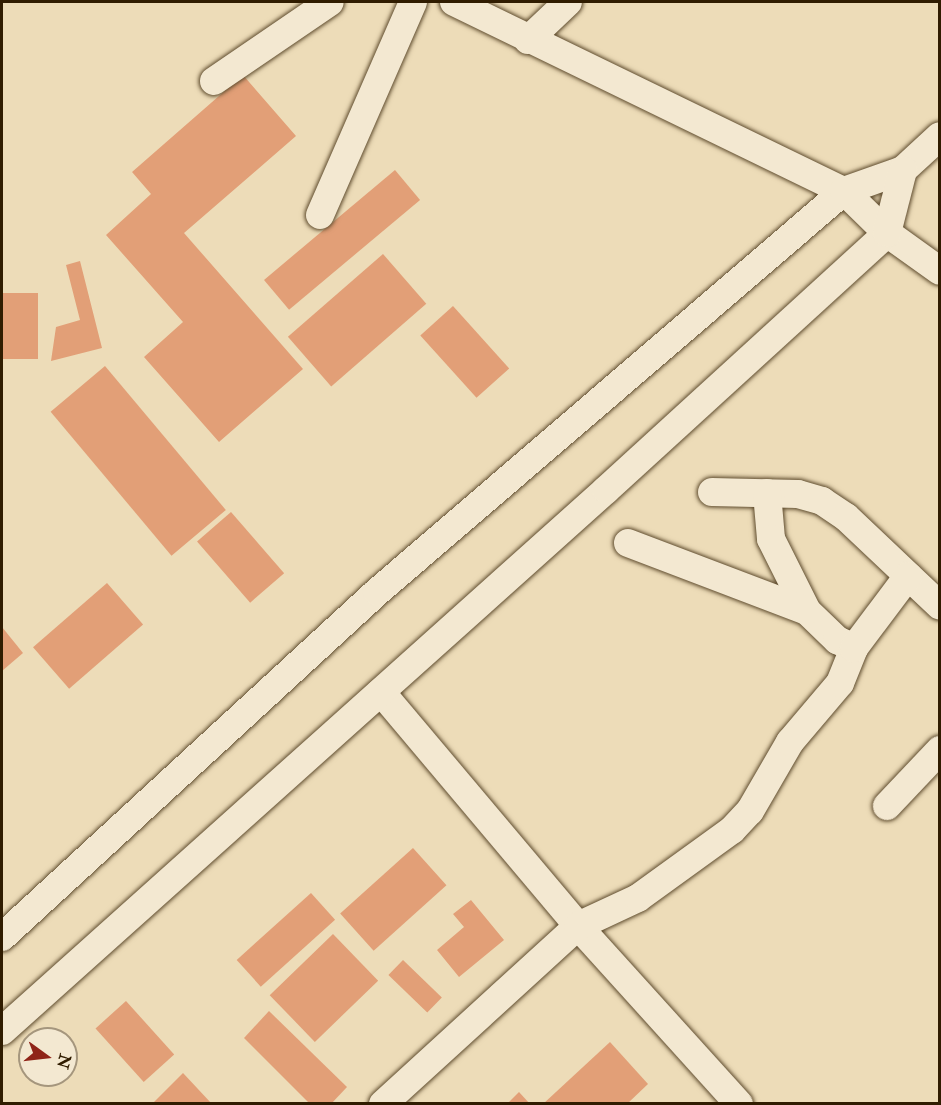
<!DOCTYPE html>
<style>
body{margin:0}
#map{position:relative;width:941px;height:1105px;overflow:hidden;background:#eddcb8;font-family:"IM FELL Double Pica",serif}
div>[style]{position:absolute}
.building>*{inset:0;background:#e29f77;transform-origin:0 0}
.roads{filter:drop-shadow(0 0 2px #5f4c2e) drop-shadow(0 0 2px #5f4c2e)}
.minor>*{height:28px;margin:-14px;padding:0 14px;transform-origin:14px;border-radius:14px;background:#f3e8d1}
span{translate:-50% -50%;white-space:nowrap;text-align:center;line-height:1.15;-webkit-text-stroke:4.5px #f3e8d1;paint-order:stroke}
.frame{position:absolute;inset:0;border:3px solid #301c00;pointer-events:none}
.north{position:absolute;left:18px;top:1027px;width:60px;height:60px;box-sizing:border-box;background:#f3e8d1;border:2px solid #a5967d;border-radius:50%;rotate:105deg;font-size:16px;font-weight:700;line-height:24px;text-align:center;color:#301c00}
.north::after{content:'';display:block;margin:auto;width:21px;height:27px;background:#8f2418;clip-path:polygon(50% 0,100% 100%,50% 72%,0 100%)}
</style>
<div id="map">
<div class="building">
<i style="clip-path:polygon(243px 75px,296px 136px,184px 233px,303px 369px,219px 442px,144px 357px,183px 322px,106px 235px,151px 194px,132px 172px)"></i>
<i style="left:395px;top:170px;width:39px;height:171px;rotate:50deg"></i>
<i style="left:383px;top:254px;width:66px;height:126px;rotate:49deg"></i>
<i style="clip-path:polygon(80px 261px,102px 348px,51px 361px,56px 327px,80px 320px,66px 265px)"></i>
<i style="left:2px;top:293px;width:36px;height:66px"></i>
<i style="left:453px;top:306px;width:84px;height:44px;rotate:48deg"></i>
<i style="left:105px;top:366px;width:188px;height:71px;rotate:50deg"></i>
<i style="left:231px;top:512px;width:81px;height:45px;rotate:49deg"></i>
<i style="left:107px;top:583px;width:55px;height:98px;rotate:49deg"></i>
<i style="clip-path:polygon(2px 627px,23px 653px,2px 671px)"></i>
<i style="left:413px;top:848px;width:50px;height:98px;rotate:48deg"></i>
<i style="left:311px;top:893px;width:36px;height:100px;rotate:48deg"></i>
<i style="clip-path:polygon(471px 900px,504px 940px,459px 977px,437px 950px,464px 927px,453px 914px)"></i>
<i style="left:333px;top:934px;width:65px;height:88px;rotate:46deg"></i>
<i style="left:403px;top:960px;width:54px;height:21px;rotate:44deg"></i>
<i style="left:126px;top:1001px;width:72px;height:41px;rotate:48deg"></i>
<i style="clip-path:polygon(269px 1011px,347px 1087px,331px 1104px,310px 1104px,244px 1038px)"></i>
<i style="clip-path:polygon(610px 1042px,648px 1084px,627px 1104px,543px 1104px)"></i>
<i style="clip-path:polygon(183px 1073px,212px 1104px,152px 1104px)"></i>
<i style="clip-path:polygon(519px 1092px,530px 1104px,507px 1104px)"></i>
</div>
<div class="roads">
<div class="minor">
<i style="left:454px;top:2px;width:433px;rotate:25.9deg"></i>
<i style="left:844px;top:191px;width:60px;rotate:44.3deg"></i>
<i style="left:887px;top:233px;width:65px;rotate:35.6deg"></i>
<i style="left:528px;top:40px;width:55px;rotate:-43.5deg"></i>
<i style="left:214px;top:81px;width:140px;rotate:-34.3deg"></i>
<i style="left:320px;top:215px;width:232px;rotate:-66.4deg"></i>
<i style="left:712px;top:492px;width:86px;rotate:1.3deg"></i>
<i style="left:798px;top:494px;width:25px;rotate:16deg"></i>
<i style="left:822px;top:501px;width:29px;rotate:34deg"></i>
<i style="left:846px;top:517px;width:129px;rotate:43.4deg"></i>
<i style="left:767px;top:493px;width:46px;rotate:85deg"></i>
<i style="left:771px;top:539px;width:80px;rotate:63.4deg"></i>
<i style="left:807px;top:611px;width:42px;rotate:44deg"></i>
<i style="left:837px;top:640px;width:19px;rotate:25deg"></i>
<i style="left:628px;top:543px;width:191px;rotate:20.8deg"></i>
<i style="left:381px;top:692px;width:306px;rotate:49.9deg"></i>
<i style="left:578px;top:926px;width:240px;rotate:47.9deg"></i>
<i style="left:887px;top:806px;width:77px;rotate:-46.6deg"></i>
<i style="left:2px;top:937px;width:510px;rotate:-42.61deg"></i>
<i style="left:377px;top:592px;width:616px;rotate:-40.65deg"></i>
<i style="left:844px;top:191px;width:63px;rotate:-19.6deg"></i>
<i style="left:903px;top:170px;width:50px;rotate:-42.6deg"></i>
<i style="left:2px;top:1031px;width:811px;rotate:-41.85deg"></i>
<i style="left:606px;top:490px;width:381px;rotate:-42.4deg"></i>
<i style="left:887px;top:233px;width:65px;rotate:-75.7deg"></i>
<i style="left:383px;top:1104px;width:264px;rotate:-42.4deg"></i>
<i style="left:578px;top:926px;width:66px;rotate:-25deg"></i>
<i style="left:638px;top:898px;width:116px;rotate:-35.9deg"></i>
<i style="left:732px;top:830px;width:26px;rotate:-47deg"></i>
<i style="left:750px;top:811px;width:80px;rotate:-59.9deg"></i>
<i style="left:790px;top:742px;width:77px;rotate:-49.7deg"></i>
<i style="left:840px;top:683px;width:38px;rotate:-68deg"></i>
<i style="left:854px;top:648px;width:90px;rotate:-53.1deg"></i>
</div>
</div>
<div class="frame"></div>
<div class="north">N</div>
</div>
